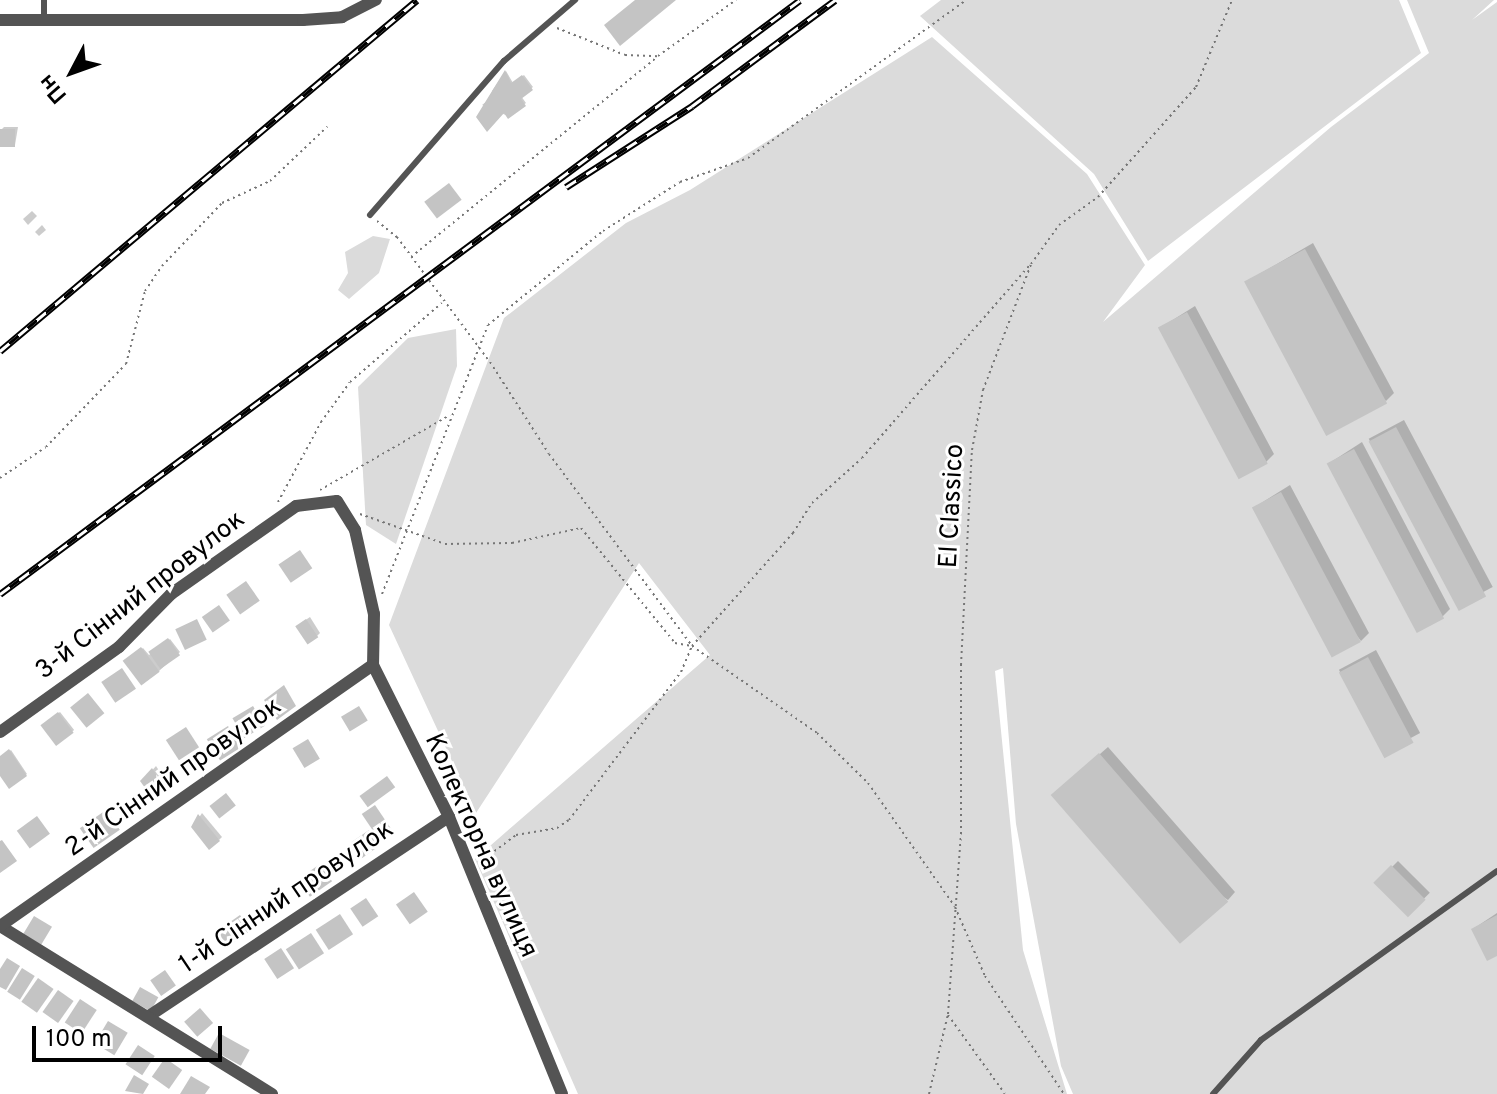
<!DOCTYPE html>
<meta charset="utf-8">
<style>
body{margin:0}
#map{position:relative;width:1497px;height:1094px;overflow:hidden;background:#fff;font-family:Overpass,sans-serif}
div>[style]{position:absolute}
.green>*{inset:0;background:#dbdbdb}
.shadow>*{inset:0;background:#0003;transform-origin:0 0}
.building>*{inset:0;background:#c4c4c4;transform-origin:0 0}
.path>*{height:2px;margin-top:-1px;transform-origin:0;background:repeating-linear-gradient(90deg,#767676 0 2px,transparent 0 6px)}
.service>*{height:6px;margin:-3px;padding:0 3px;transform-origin:3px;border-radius:3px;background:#545454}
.minor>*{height:12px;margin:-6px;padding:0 6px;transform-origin:6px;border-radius:6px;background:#545454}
.rail>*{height:7px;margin-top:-3.5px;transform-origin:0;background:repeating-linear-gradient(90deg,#fff 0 12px,#000 0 24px);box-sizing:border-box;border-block:2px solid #000}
span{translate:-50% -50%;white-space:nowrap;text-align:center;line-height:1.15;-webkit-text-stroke:6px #fff;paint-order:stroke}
.street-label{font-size:26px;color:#000}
.north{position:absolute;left:32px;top:32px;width:80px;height:80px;-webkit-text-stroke:6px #fff;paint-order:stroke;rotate:229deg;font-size:22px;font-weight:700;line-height:32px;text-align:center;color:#000}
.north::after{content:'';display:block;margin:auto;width:28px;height:36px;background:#000;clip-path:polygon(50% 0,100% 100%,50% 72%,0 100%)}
.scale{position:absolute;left:32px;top:1026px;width:190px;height:36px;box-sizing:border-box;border:4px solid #000;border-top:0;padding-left:10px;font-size:24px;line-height:28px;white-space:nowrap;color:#000;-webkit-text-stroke:6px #fff;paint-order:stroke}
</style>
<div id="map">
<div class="green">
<i style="clip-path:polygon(941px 0,1399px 0,1421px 53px,1148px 261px,1094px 174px,920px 16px)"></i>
<i style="clip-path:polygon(1407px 0,1494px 0,1472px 20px,1497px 2px,1497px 1094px,1073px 1094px,1061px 1066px,1016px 824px,1003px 668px,995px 671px,1023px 950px,1067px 1094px,578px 1094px,475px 859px,710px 655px,639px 563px,476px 813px,389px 625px,504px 318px,626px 223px,690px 190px,932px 37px,1087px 174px,1145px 265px,1103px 322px,1331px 127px,1429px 53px)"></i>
<i style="clip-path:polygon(373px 236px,390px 239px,379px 273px,349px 299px,338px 290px,348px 273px,345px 252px)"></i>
<i style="clip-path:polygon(456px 329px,457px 366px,396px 544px,366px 525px,358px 387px,408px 338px)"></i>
</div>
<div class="shadow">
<i style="clip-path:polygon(506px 71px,513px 83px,524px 75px,533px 87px,521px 96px,526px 103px,508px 116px,482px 105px,495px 95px,492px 91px)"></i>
<i style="clip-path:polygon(4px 127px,18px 127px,15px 145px,1px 130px)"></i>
<i style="clip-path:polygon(32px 211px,37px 216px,28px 225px,23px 219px)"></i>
<i style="clip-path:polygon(42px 225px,46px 230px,39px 236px,35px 232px)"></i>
<i style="clip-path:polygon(1313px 243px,1394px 393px,1386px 401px,1246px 282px)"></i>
<i style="clip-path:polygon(1195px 306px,1274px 454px,1266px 462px,1160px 328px)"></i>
<i style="left:1404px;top:420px;width:189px;height:40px;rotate:62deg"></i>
<i style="clip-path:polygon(1362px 442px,1450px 609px,1442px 617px,1328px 464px)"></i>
<i style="clip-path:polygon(1290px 485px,1369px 633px,1361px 641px,1255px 507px)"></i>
<i style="clip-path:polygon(310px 617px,320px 633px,317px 636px,301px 623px)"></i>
<i style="clip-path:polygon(170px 639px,180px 652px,159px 671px,126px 661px,143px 648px,149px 655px)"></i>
<i style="left:1376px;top:650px;width:94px;height:42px;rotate:62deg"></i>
<i style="left:60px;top:712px;width:23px;height:22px;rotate:52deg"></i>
<i style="clip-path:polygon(1108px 747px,1235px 892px,1228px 900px,1061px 788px)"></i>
<i style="clip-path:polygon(11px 750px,27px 774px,9px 787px,0 773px,0 758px)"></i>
<i style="clip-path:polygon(156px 766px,167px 783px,154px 797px,143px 781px)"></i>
<i style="clip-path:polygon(202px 813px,222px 837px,219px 840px,193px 827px)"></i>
<i style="left:1398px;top:861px;width:45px;height:30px;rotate:45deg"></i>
<i style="clip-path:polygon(1497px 913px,1497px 954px,1473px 929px)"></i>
</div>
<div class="building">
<i style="clip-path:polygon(635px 0,676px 0,620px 46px,604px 25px)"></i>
<i style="clip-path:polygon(505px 70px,511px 83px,522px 75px,533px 90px,521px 99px,526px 106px,508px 119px,504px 113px,487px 132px,476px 117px)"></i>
<i style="left:0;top:129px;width:15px;height:18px"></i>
<i style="left:449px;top:183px;width:21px;height:31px;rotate:53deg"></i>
<i style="left:1305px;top:249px;width:175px;height:69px;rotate:62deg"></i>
<i style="left:1187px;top:312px;width:172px;height:33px;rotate:62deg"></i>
<i style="left:1396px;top:427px;width:192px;height:31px;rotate:62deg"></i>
<i style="left:1354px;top:449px;width:192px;height:31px;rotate:62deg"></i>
<i style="left:1281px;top:492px;width:170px;height:33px;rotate:62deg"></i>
<i style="left:300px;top:550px;width:22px;height:26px;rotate:56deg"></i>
<i style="left:246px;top:581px;width:24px;height:24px;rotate:55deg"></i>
<i style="left:219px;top:605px;width:19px;height:21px;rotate:55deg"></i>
<i style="left:197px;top:619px;width:23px;height:24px;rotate:65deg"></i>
<i style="left:306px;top:619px;width:22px;height:13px;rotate:56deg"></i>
<i style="left:168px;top:638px;width:21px;height:24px;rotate:55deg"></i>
<i style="left:141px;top:647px;width:31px;height:23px;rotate:53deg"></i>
<i style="left:1368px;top:657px;width:97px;height:33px;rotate:62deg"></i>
<i style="left:122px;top:668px;width:25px;height:25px;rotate:56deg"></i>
<i style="clip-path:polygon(284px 685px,296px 706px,277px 720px,264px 700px)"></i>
<i style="left:88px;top:693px;width:26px;height:23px;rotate:51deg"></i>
<i style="left:253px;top:706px;width:23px;height:24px;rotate:59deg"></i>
<i style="left:359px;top:706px;width:17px;height:21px;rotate:59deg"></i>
<i style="left:58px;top:712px;width:26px;height:22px;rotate:53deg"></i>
<i style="left:228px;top:726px;width:25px;height:25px;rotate:58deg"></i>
<i style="left:186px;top:727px;width:24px;height:24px;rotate:57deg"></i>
<i style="left:308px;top:739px;width:23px;height:18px;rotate:59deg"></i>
<i style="clip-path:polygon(9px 749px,27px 776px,9px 789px,0 776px,0 756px)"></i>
<i style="left:1099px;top:753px;width:197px;height:64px;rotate:49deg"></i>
<i style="clip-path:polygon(152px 768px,165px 788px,154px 800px,140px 781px)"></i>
<i style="left:387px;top:776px;width:14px;height:34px;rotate:54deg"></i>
<i style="left:226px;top:793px;width:16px;height:21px;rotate:52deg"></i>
<i style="left:375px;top:805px;width:29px;height:16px;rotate:56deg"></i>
<i style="left:106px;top:810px;width:24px;height:32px;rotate:55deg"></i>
<i style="clip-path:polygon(198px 814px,220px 841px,209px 850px,191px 827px)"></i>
<i style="left:37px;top:816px;width:22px;height:25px;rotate:54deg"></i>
<i style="left:369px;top:830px;width:19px;height:22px;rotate:55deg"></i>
<i style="clip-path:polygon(2px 840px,17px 861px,0 873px,0 841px)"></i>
<i style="left:320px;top:864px;width:21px;height:27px;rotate:55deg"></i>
<i style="left:1391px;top:865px;width:49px;height:25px;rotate:45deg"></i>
<i style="left:414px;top:892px;width:24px;height:22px;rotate:55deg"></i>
<i style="left:366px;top:898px;width:22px;height:19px;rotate:56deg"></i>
<i style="left:340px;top:914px;width:24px;height:29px;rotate:57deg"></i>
<i style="left:240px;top:915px;width:19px;height:30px;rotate:55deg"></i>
<i style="clip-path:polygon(1497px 915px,1497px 956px,1487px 961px,1471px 929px)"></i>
<i style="left:34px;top:916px;width:21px;height:21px;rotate:31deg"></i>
<i style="left:311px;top:933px;width:24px;height:30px;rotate:57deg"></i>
<i style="left:281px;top:948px;width:24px;height:20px;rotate:57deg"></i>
<i style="clip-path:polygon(7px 958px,20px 966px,6px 990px,0 987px,0 969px)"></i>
<i style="left:22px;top:968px;width:15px;height:28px;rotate:32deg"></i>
<i style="left:165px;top:970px;width:19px;height:18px;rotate:55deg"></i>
<i style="left:38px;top:978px;width:19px;height:29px;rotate:35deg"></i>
<i style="left:140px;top:987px;width:21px;height:16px;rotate:29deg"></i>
<i style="left:58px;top:990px;width:19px;height:27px;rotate:35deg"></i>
<i style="left:80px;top:999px;width:20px;height:28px;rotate:33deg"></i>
<i style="left:200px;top:1008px;width:20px;height:21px;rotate:49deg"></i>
<i style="left:108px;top:1021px;width:23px;height:26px;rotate:31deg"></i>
<i style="left:219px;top:1033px;width:35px;height:18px;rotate:29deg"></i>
<i style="left:138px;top:1045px;width:20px;height:23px;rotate:33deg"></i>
<i style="left:165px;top:1058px;width:21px;height:23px;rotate:35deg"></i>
<i style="clip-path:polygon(134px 1075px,149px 1084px,143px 1094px,125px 1091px)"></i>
<i style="clip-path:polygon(191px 1076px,210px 1087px,205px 1094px,180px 1094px)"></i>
</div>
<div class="path">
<i style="left:557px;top:28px;width:73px;rotate:21.7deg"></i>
<i style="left:625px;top:55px;width:33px;rotate:2deg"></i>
<i style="left:658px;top:56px;width:96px;rotate:-35.7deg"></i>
<i style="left:377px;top:221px;width:26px;rotate:39deg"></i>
<i style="left:397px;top:237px;width:156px;rotate:53.4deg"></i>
<i style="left:490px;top:362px;width:109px;rotate:57.3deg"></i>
<i style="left:549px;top:454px;width:239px;rotate:53.3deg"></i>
<i style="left:692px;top:646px;width:152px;rotate:34.8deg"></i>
<i style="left:817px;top:733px;width:71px;rotate:44.4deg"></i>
<i style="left:868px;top:783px;width:151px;rotate:54.9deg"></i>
<i style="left:955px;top:907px;width:75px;rotate:66.5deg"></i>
<i style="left:985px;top:976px;width:142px;rotate:56.2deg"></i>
<i style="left:411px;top:257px;width:318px;rotate:-39.1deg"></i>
<i style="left:0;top:478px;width:55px;rotate:-34deg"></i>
<i style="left:46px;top:447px;width:115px;rotate:-46.1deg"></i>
<i style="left:126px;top:364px;width:75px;rotate:-75.4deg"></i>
<i style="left:145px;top:291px;width:30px;rotate:-56deg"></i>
<i style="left:162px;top:266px;width:87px;rotate:-46.4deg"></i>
<i style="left:222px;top:203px;width:53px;rotate:-24.6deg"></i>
<i style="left:270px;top:181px;width:79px;rotate:-43.5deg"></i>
<i style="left:320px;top:490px;width:150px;rotate:-30deg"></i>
<i style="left:278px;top:502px;width:91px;rotate:-61.7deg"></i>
<i style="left:321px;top:422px;width:49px;rotate:-54.1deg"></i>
<i style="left:350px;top:382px;width:121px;rotate:-40.7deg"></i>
<i style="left:360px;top:514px;width:90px;rotate:19.4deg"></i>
<i style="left:445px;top:544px;width:67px;rotate:-0.9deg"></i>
<i style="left:512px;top:543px;width:71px;rotate:-12.3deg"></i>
<i style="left:581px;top:528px;width:149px;rotate:50.7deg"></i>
<i style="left:675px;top:643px;width:17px;rotate:10deg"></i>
<i style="left:382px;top:594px;width:289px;rotate:-68.5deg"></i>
<i style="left:488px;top:325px;width:149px;rotate:-39.3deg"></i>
<i style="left:603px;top:231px;width:91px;rotate:-32.5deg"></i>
<i style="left:680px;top:182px;width:72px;rotate:-19.4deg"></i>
<i style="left:748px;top:158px;width:269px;rotate:-35.9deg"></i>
<i style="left:480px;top:862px;width:45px;rotate:-36.9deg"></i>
<i style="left:516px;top:835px;width:42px;rotate:-9.7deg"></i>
<i style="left:557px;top:828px;width:14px;rotate:-34deg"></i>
<i style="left:569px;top:820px;width:186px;rotate:-52.9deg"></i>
<i style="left:681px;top:672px;width:28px;rotate:-67deg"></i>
<i style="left:692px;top:646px;width:152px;rotate:-48.2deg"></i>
<i style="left:793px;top:533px;width:36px;rotate:-58deg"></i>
<i style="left:812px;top:503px;width:67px;rotate:-42deg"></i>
<i style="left:862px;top:458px;width:256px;rotate:-49deg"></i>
<i style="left:948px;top:1015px;width:97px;rotate:54.2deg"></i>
<i style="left:929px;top:1094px;width:82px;rotate:-76.6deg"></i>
<i style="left:948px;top:1014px;width:180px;rotate:-85.9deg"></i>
<i style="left:961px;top:834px;width:169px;rotate:-90deg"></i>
<i style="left:961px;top:665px;width:215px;rotate:-87.1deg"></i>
<i style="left:972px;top:450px;width:61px;rotate:-79.6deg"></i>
<i style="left:983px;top:390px;width:135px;rotate:-69.1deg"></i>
<i style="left:1031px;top:264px;width:48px;rotate:-54.3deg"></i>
<i style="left:1059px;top:225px;width:48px;rotate:-35.7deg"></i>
<i style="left:1098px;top:197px;width:147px;rotate:-48.3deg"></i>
<i style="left:1196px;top:87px;width:94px;rotate:-67.5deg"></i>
</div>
<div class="service">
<i style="left:44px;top:20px;width:20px;rotate:-90deg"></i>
<i style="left:370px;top:215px;width:204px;rotate:-49deg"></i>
<i style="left:504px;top:61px;width:94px;rotate:-40.7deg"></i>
<i style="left:1213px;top:1094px;width:72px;rotate:-48.4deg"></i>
<i style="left:1261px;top:1040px;width:290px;rotate:-35.6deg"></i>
</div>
<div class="minor">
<i style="left:0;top:20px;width:303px"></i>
<i style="left:303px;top:20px;width:39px;rotate:-4deg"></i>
<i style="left:342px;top:17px;width:38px;rotate:-27deg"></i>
<i style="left:0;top:732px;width:146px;rotate:-35.5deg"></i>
<i style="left:119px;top:647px;width:74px;rotate:-45.5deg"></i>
<i style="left:171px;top:594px;width:153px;rotate:-35.1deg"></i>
<i style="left:296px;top:506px;width:41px;rotate:-7deg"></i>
<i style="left:337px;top:501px;width:34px;rotate:58deg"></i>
<i style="left:355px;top:530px;width:86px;rotate:77.3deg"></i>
<i style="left:374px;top:614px;width:51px;rotate:91.1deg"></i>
<i style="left:373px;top:665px;width:170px;rotate:63.4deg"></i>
<i style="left:449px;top:817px;width:299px;rotate:67.8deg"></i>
<i style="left:149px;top:1016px;width:360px;rotate:-33.6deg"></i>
<i style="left:272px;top:1094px;width:320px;rotate:-148.3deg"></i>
<i style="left:0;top:926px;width:455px;rotate:-35deg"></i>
</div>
<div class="rail">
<i style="left:566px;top:187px;width:150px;rotate:-32.7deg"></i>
<i style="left:692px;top:106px;width:178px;rotate:-36.5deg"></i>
<i style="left:0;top:351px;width:545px;rotate:-40.09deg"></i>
<i style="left:0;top:594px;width:996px;rotate:-36.59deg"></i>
</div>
<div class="street-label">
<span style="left:953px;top:506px;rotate:-87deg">El Classico</span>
<span style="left:141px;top:596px;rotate:-38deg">3-й Сінний провулок</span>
<span style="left:174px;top:778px;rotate:-35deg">2-й Сінний провулок</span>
<span style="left:480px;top:846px;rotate:66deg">Колекторна вулиця</span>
<span style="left:287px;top:898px;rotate:-34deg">1-й Сінний провулок</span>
</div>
<div class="north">Пн</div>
<div class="scale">100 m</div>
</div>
